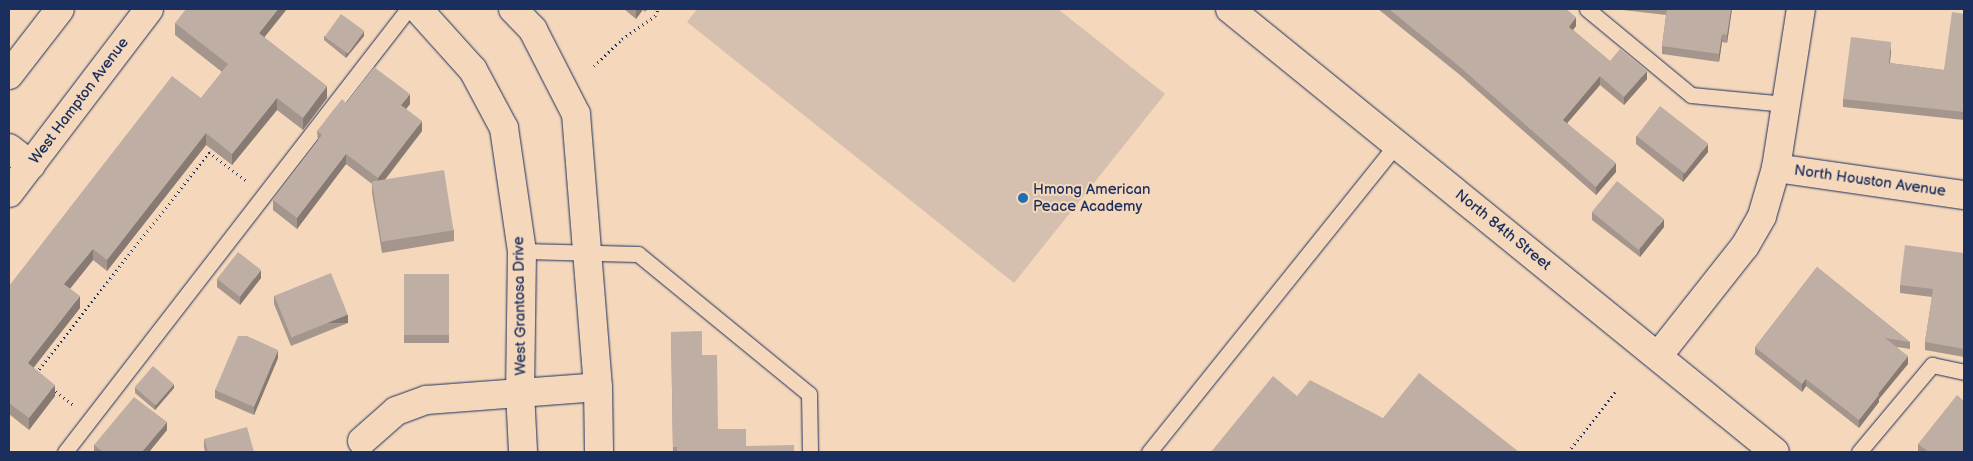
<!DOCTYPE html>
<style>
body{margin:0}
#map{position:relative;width:1973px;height:461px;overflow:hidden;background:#f5d8bb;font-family:"Balsamiq Sans",sans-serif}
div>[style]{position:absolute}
.green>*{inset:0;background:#d5bfae}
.path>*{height:3px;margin-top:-1.5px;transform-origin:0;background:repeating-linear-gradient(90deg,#1b2f5e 0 1px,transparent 0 5px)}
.roads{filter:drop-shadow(0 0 1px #1b2f5e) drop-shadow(0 0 1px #1b2f5e)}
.lane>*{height:15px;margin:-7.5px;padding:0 7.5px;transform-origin:7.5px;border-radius:7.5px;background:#f5d8bb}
.street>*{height:28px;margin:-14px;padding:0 14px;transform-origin:14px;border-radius:14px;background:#f5d8bb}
.secondary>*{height:28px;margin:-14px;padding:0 14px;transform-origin:14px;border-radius:14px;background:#f5d8bb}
.wall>*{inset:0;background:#a4968d;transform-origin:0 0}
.shaded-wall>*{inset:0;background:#867a73;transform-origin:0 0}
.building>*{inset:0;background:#bfaea4;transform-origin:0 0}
.dots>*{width:14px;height:14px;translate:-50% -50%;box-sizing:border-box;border:2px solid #f5d8bb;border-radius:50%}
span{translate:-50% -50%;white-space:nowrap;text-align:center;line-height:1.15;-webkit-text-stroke:4px #f5d8bb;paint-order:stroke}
.street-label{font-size:15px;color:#1b2f5e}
.poi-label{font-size:15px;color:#1b2f5e}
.left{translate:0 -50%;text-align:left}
.frame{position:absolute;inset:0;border:10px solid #1b2f5e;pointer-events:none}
</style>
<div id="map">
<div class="green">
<i style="clip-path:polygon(697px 9px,1058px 9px,1165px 94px,1014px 283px,687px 22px)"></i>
</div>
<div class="path">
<i style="left:594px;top:66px;width:39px;rotate:-44deg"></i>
<i style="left:622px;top:39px;width:40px;rotate:-34.9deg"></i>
<i style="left:655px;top:16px;width:8px;rotate:-67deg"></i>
<i style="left:36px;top:373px;width:281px;rotate:-51.9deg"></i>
<i style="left:209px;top:152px;width:48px;rotate:37.3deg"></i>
<i style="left:52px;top:388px;width:29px;rotate:38deg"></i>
<i style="left:1568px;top:452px;width:78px;rotate:-51.8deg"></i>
</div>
<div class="roads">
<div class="lane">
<i style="left:1587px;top:9px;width:135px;rotate:39.6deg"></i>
<i style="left:1691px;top:95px;width:95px;rotate:5.4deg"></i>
<i style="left:522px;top:251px;width:116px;rotate:1.5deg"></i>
<i style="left:638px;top:254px;width:221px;rotate:39.3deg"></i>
<i style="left:809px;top:394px;width:58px;rotate:89deg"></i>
<i style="left:65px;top:452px;width:560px;rotate:-52.25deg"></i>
<i style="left:1149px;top:452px;width:395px;rotate:-51.2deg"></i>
<i style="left:1859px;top:452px;width:114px;rotate:-50deg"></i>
<i style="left:1932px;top:365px;width:33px;rotate:12deg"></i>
</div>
<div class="street">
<i style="left:9px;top:148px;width:28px;rotate:38deg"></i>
<i style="left:1776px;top:168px;width:190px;rotate:8.2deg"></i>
<i style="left:1658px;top:356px;width:140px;rotate:-51.7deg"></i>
<i style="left:1745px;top:246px;width:34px;rotate:-60deg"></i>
<i style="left:1762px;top:216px;width:50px;rotate:-73.7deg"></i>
<i style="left:1776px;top:168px;width:161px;rotate:-81.1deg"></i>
<i style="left:362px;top:441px;width:45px;rotate:-41.4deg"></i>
<i style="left:396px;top:411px;width:33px;rotate:-20deg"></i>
<i style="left:427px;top:400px;width:171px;rotate:-4.3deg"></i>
</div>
<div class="secondary">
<i style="left:418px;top:9px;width:82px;rotate:48deg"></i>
<i style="left:473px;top:70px;width:66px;rotate:61.9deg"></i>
<i style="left:504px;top:128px;width:124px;rotate:81.7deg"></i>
<i style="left:522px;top:251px;width:141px;rotate:90.8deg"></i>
<i style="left:520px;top:392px;width:60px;rotate:87.1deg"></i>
<i style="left:513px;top:9px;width:29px;rotate:46deg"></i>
<i style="left:533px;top:30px;width:94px;rotate:62.9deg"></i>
<i style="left:576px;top:114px;width:274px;rotate:85.4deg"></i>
<i style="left:598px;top:387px;width:65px;rotate:89.1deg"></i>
<i style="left:1230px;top:9px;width:702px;rotate:39.11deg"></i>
<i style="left:9px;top:75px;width:83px;rotate:-52.3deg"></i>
<i style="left:9px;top:193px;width:231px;rotate:-52.7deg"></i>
</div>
</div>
<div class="wall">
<i style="clip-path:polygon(624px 9px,648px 9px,645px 12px,643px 10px,636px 19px)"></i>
<i style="clip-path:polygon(1378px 9px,1566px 9px,1576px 26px,1573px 30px,1610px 61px,1647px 79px,1624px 105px,1600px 85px,1567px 123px,1616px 172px,1596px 195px,1460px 75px)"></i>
<i style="clip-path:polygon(1614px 9px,1732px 9px,1727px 43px,1722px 42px,1719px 62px,1662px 54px,1662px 46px,1666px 15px)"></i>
<i style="clip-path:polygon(1964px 14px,1964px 120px,1843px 107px,1843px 99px,1891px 50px,1890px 63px,1944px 70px)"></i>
<i style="clip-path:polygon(175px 23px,264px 37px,327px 98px,303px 130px,277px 110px,232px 165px,206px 145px,107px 271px,93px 260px,70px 289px,80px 308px,33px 367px,55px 396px,29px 430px,9px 414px,9px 286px,201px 98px,222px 72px,175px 35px)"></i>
<i style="clip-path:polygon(324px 36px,364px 36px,346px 58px,324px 40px)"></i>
<i style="clip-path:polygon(346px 103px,410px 104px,406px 109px,422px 131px,385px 180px,454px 230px,454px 241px,382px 253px,372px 193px,372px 184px,346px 164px,297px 229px,273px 210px,273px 200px,318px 142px,317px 131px)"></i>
<i style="clip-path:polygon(1636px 136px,1708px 152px,1683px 182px,1636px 144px)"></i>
<i style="clip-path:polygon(1592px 212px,1664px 227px,1640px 257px,1592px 220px)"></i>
<i style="clip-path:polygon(1964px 253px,1964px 357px,1925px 350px,1925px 342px,1932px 297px,1900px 293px,1900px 285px)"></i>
<i style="clip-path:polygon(1817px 267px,1910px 342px,1910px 349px,1897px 347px,1908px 364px,1879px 399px,1879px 402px,1859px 428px,1806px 386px,1802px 392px,1755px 354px,1755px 347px)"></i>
<i style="left:404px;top:274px;width:45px;height:69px"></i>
<i style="clip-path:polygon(261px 278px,240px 305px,217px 287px,217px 279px)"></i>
<i style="clip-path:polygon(274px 296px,348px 323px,291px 346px,274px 304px)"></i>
<i style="clip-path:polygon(671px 332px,702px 355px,718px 429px,746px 446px,794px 452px,673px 452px)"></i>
<i style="clip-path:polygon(278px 358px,254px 415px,215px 398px,215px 390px)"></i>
<i style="clip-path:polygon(135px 388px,174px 388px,155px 410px,135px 393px)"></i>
<i style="clip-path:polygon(167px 430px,149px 452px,94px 452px,94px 445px)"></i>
<i style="clip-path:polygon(204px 439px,254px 452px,205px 452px,204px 447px)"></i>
<i style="clip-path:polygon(1918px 444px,1964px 452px,1920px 452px,1918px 451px)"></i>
</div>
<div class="shaded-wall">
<i style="clip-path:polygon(278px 9px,287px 9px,259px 44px,259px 33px)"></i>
<i style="clip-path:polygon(636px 9px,643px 9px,636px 19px)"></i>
<i style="clip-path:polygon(1731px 9px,1732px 9px,1727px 43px,1727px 35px)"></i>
<i style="clip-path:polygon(1576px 17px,1576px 26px,1569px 35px,1569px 27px)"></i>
<i style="clip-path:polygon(364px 31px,364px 36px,346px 58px,346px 54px)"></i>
<i style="clip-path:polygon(1722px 34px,1722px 42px,1719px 62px,1719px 54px)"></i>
<i style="clip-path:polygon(1891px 42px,1891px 50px,1889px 71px,1889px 63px)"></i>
<i style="clip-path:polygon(1647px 71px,1647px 79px,1624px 105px,1624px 97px)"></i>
<i style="clip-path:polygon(1600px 76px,1600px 85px,1563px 128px,1563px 120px)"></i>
<i style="clip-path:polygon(327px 86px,327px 98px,303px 130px,303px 118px)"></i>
<i style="clip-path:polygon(410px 94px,410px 104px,401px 115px,401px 105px)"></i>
<i style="clip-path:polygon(277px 98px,277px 110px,232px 165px,232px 154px)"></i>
<i style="clip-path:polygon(422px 121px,422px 131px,378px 188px,378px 178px)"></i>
<i style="clip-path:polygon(206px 133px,206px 145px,107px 271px,107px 260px)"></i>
<i style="clip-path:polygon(1708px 144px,1708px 152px,1683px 182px,1683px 174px)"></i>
<i style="clip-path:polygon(346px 154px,346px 164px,297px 229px,297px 218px)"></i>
<i style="clip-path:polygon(1616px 163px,1616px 172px,1596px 195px,1596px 187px)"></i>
<i style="clip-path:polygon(1664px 219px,1664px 227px,1640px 257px,1640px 249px)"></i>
<i style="clip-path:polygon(93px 249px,93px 260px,64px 296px,64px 284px)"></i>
<i style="clip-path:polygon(261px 270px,261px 278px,240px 305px,240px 297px)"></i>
<i style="clip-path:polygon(80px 296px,80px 308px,28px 375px,28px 363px)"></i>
<i style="left:348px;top:315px;width:8px;height:61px;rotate:90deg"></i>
<i style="clip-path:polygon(278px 350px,278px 358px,254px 415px,254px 407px)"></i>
<i style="clip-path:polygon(1908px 356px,1908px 364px,1879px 399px,1879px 402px,1859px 428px,1859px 420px,1878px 394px)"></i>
<i style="clip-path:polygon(1806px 379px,1806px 386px,1802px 392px,1802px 384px)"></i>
<i style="clip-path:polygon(174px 384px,174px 388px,155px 410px,155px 405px)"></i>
<i style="clip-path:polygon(55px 385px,55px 396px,29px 430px,29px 418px)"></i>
<i style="clip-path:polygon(167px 422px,167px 430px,149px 452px,142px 452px)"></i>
</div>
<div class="building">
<i style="clip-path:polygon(186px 9px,278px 9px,259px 33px,327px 86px,303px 118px,277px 98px,232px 154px,206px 133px,107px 260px,93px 249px,64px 284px,80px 296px,28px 363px,55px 385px,29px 418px,9px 403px,9px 286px,172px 76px,201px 98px,228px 64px,175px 23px)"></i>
<i style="clip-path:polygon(1389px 9px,1566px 9px,1576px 17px,1569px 27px,1610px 61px,1620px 49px,1647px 71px,1624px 97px,1600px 76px,1563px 120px,1616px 163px,1596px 187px,1460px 67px)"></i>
<i style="clip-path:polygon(1667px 9px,1731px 9px,1727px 35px,1722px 34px,1719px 54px,1662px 46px)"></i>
<i style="clip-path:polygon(1952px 12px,1964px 14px,1964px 112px,1843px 99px,1851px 37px,1891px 42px,1889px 63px,1944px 70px)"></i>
<i style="left:341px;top:14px;width:29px;height:28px;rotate:36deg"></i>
<i style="clip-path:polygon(374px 67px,410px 94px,401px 105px,422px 121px,378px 178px,346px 154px,297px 218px,273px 200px,322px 135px,317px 131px,342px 99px,346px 103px)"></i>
<i style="left:1660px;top:106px;width:61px;height:38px;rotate:38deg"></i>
<i style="left:444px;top:170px;width:61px;height:73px;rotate:81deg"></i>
<i style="left:1617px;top:181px;width:60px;height:40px;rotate:39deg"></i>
<i style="clip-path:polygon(1905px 245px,1964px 253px,1964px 349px,1925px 342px,1933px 289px,1900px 285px)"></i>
<i style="left:238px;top:252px;width:29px;height:34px;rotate:38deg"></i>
<i style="clip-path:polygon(1817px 267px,1910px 342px,1885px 338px,1908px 356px,1878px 394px,1879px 395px,1859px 420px,1806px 379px,1802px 384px,1755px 347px)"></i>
<i style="left:331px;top:273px;width:45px;height:61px;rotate:68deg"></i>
<i style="left:404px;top:274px;width:45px;height:61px"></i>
<i style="clip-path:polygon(702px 331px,702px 355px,717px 355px,718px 429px,746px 429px,746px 446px,794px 445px,794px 452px,677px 452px,677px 447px,673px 447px,671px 332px)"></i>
<i style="clip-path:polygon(238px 336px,247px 336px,278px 350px,254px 407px,215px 390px)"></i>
<i style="left:153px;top:366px;width:28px;height:28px;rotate:41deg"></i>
<i style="clip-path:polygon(1419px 373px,1519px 452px,1211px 452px,1273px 376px,1297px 396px,1310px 380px,1383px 418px)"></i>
<i style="clip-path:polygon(1957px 395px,1964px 401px,1964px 452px,1929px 452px,1918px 444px)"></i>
<i style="clip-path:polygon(134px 397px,167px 422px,142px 452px,103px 452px,94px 445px)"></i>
<i style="clip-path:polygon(247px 427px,254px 452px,208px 452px,204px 439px)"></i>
</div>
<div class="dots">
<i style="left:1023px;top:198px;background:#1f6fb2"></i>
</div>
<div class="street-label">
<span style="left:79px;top:101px;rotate:-53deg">West Hampton Avenue</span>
<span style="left:1870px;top:181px;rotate:8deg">North Houston Avenue</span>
<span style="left:1503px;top:230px;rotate:39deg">North 84th Street</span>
<span style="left:520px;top:306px;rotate:-91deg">West Grantosa Drive</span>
</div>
<div class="poi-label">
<span class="left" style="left:1033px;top:198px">Hmong American<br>Peace Academy</span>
</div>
<div class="frame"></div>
</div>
